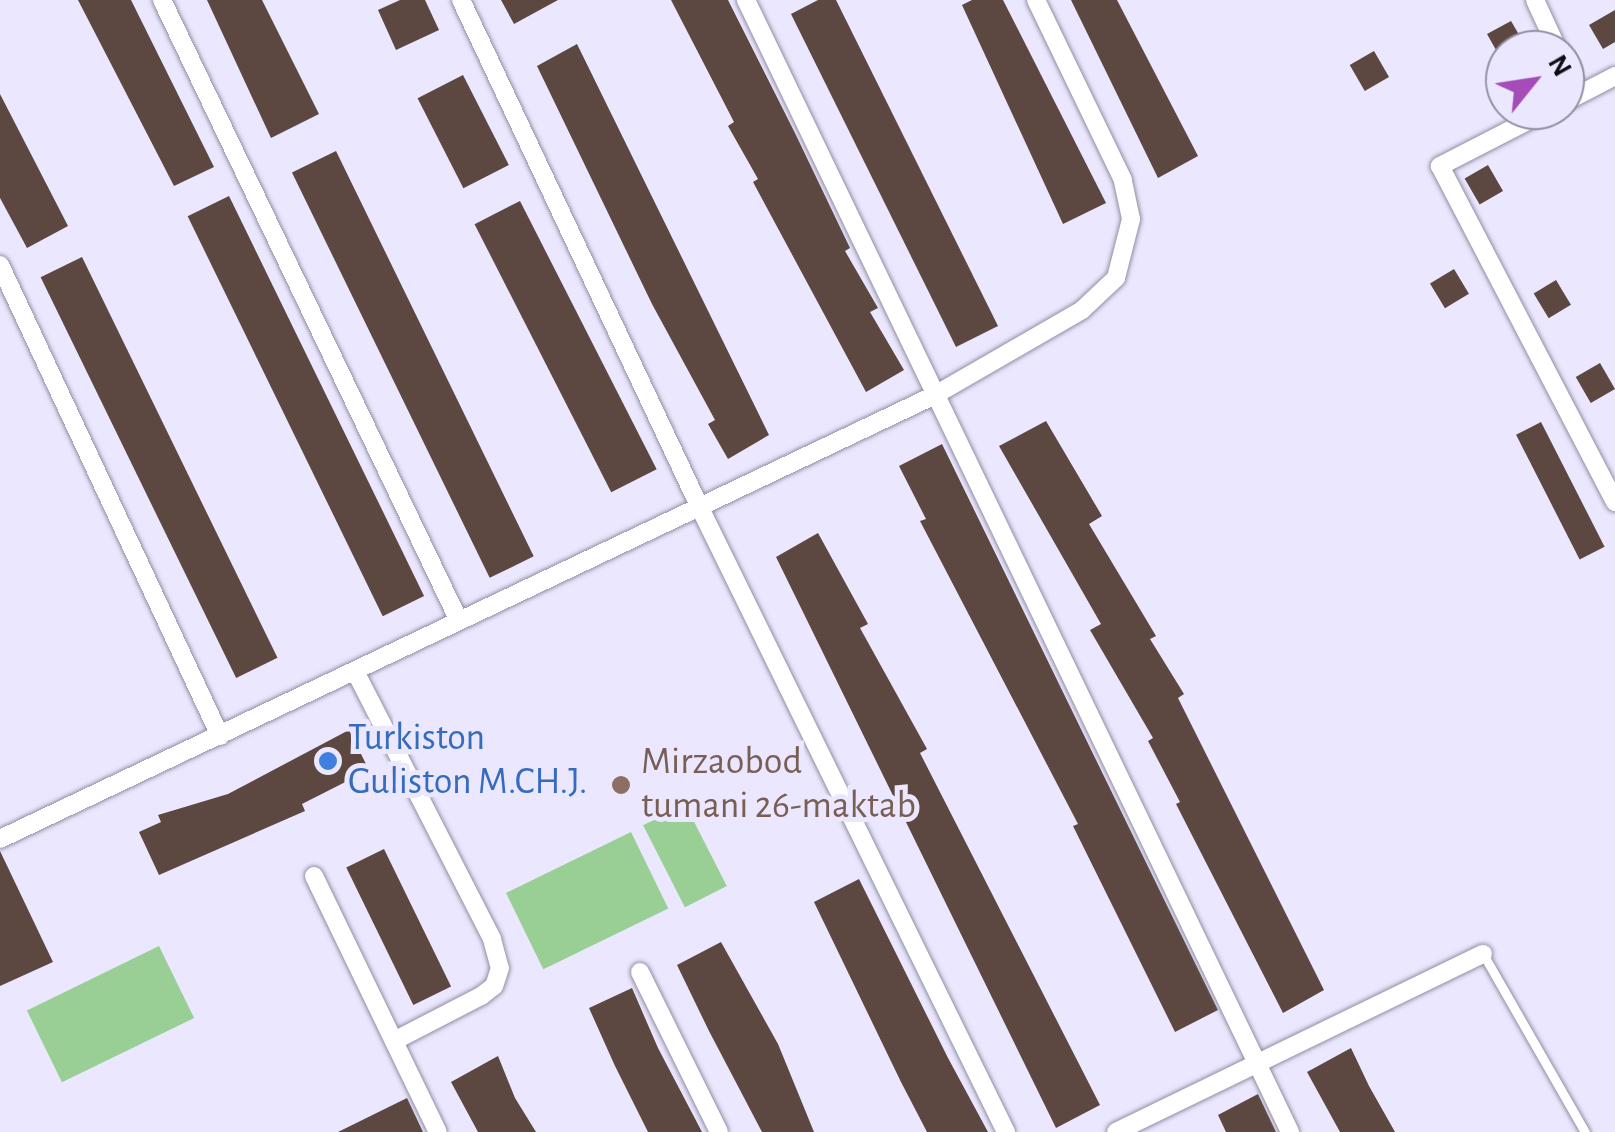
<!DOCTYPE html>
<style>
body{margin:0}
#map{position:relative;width:1615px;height:1132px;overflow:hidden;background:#eae7fe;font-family:"Alegreya Sans",sans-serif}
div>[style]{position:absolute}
.green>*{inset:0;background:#99ce94;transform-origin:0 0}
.building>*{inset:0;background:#5c4741;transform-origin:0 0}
.roads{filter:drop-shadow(0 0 2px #918ea3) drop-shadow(0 0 2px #918ea3)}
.lane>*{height:9px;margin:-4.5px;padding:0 4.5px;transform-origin:4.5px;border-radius:4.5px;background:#fff}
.street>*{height:18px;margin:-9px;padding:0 9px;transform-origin:9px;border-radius:9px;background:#fff}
.dots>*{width:28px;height:28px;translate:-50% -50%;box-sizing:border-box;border:5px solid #eae7fe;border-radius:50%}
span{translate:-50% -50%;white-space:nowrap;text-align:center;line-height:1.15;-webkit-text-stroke:10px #eae7fe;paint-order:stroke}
.shop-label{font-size:38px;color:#366cbe}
.left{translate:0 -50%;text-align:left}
.education-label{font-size:38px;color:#785e54}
.north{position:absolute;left:1485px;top:30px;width:100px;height:100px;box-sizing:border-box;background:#eae7fe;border:2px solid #928fa0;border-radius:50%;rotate:60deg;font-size:28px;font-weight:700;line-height:40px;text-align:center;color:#0d0c14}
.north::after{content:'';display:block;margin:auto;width:35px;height:45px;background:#a64cb8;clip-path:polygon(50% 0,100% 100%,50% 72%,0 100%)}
</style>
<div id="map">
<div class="green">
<i style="left:685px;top:804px;width:92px;height:47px;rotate:63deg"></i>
<i style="left:631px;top:832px;width:85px;height:139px;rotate:64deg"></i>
<i style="left:159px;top:946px;width:80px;height:147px;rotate:64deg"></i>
</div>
<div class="building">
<i style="clip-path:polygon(78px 0,131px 0,214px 167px,174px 186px)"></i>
<i style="clip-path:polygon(207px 0,262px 0,319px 114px,271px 138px)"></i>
<i style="clip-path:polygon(400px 0,425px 0,439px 30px,396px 50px,378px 10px)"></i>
<i style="clip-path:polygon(501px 0,558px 0,514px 24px)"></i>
<i style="clip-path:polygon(671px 0,728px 0,795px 133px,850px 248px,845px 251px,878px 308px,870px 312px,904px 370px,866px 392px,753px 182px,758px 179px,728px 126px,734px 122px)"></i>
<i style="clip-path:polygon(818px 0,836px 0,998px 326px,956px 347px,791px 14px)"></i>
<i style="clip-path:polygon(972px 0,1003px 0,1106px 203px,1063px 224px,962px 5px)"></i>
<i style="clip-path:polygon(1071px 0,1117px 0,1198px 156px,1158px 178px)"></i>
<i style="clip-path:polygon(1615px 10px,1615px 42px,1603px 49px,1589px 25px)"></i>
<i style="clip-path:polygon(1511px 21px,1528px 50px,1496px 50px,1487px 34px)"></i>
<i style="clip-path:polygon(577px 44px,769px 435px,728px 459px,708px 424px,715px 420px,652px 304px,537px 66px)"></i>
<i style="left:1374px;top:51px;width:30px;height:28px;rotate:60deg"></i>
<i style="left:463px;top:75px;width:101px;height:51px;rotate:63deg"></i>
<i style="clip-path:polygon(0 94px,68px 226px,27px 248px,0 198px)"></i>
<i style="left:336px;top:151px;width:451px;height:49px;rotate:64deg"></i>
<i style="left:1488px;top:165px;width:30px;height:27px;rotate:60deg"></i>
<i style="left:229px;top:196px;width:445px;height:46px;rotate:64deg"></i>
<i style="left:520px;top:201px;width:301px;height:51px;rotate:63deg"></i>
<i style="left:82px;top:257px;width:446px;height:46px;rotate:64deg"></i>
<i style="left:1454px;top:269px;width:29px;height:28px;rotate:59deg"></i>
<i style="left:1556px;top:280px;width:29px;height:26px;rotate:59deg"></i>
<i style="left:1600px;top:363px;width:30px;height:28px;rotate:60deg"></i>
<i style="clip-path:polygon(1046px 421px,1102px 516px,1089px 524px,1156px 636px,1150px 639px,1184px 694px,1178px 698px,1324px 990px,1283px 1013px,1176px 804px,1180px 802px,1148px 741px,1153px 738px,1090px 630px,1101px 624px,999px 446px)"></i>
<i style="left:1541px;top:422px;width:140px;height:28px;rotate:63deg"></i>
<i style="clip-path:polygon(942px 444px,1218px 1010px,1175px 1032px,1073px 826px,1078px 824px,920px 521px,926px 519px,899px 466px)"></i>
<i style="clip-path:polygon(818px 533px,868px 624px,860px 628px,927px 749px,920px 753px,1100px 1105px,1056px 1128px,776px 557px)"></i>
<i style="clip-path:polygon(349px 730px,369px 770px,302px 804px,305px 811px,159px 875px,139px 832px,161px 822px,158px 815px,228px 794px)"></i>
<i style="left:384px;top:849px;width:153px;height:42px;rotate:64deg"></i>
<i style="clip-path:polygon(0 851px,53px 962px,0 986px)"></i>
<i style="clip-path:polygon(859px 879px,948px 1058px,988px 1132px,927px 1132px,901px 1082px,814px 902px)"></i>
<i style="clip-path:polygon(721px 942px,778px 1044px,814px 1132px,762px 1132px,709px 1031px,677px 965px)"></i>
<i style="clip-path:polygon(632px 988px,658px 1048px,702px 1132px,648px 1132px,615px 1066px,589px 1008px)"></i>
<i style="clip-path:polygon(1351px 1048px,1369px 1086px,1395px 1132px,1340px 1132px,1307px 1072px)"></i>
<i style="clip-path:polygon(498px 1056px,515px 1098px,536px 1132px,478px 1132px,451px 1082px)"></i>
<i style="clip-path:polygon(1258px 1094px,1276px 1132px,1226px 1132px,1218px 1115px)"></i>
<i style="clip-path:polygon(407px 1098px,423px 1132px,338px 1132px)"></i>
</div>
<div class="roads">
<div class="lane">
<i style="left:1483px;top:954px;width:205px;rotate:60.2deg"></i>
</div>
<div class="street">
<i style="left:162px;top:0;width:688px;rotate:64.44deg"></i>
<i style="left:461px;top:0;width:561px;rotate:64.8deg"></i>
<i style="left:700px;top:508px;width:695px;rotate:63.88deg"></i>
<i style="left:746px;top:0;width:1256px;rotate:64.33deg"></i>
<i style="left:1535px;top:0;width:55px;rotate:65.3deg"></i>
<i style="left:1565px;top:64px;width:33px;rotate:65deg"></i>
<i style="left:1565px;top:102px;width:56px;rotate:-27.5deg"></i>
<i style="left:1549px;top:110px;width:123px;rotate:152.8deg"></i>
<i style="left:1440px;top:166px;width:379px;rotate:62.5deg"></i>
<i style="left:0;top:265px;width:520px;rotate:64.96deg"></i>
<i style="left:356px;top:673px;width:299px;rotate:62.9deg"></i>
<i style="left:492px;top:939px;width:30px;rotate:75deg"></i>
<i style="left:500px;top:968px;width:19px;rotate:108deg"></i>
<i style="left:494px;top:986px;width:16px;rotate:142deg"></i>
<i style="left:481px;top:996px;width:98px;rotate:152.7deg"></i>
<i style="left:0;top:839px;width:1035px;rotate:-25.4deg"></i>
<i style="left:935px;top:395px;width:170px;rotate:-30deg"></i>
<i style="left:1082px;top:310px;width:47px;rotate:-43.3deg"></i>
<i style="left:1116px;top:278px;width:61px;rotate:-75.7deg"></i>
<i style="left:1131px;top:219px;width:40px;rotate:-102deg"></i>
<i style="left:1123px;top:180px;width:200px;rotate:-115.8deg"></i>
<i style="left:314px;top:876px;width:284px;rotate:64.2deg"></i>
<i style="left:640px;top:972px;width:178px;rotate:63.7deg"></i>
<i style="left:1116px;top:1132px;width:408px;rotate:-25.9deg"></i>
</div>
</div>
<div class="dots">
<i style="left:328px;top:761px;background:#3f7fe0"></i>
<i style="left:621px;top:785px;background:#8d6e63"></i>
</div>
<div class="shop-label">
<span class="left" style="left:348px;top:761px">Turkiston<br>Guliston M.CH.J.</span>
</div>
<div class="education-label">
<span class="left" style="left:641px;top:785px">Mirzaobod<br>tumani 26-maktab</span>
</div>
<div class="north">N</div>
</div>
